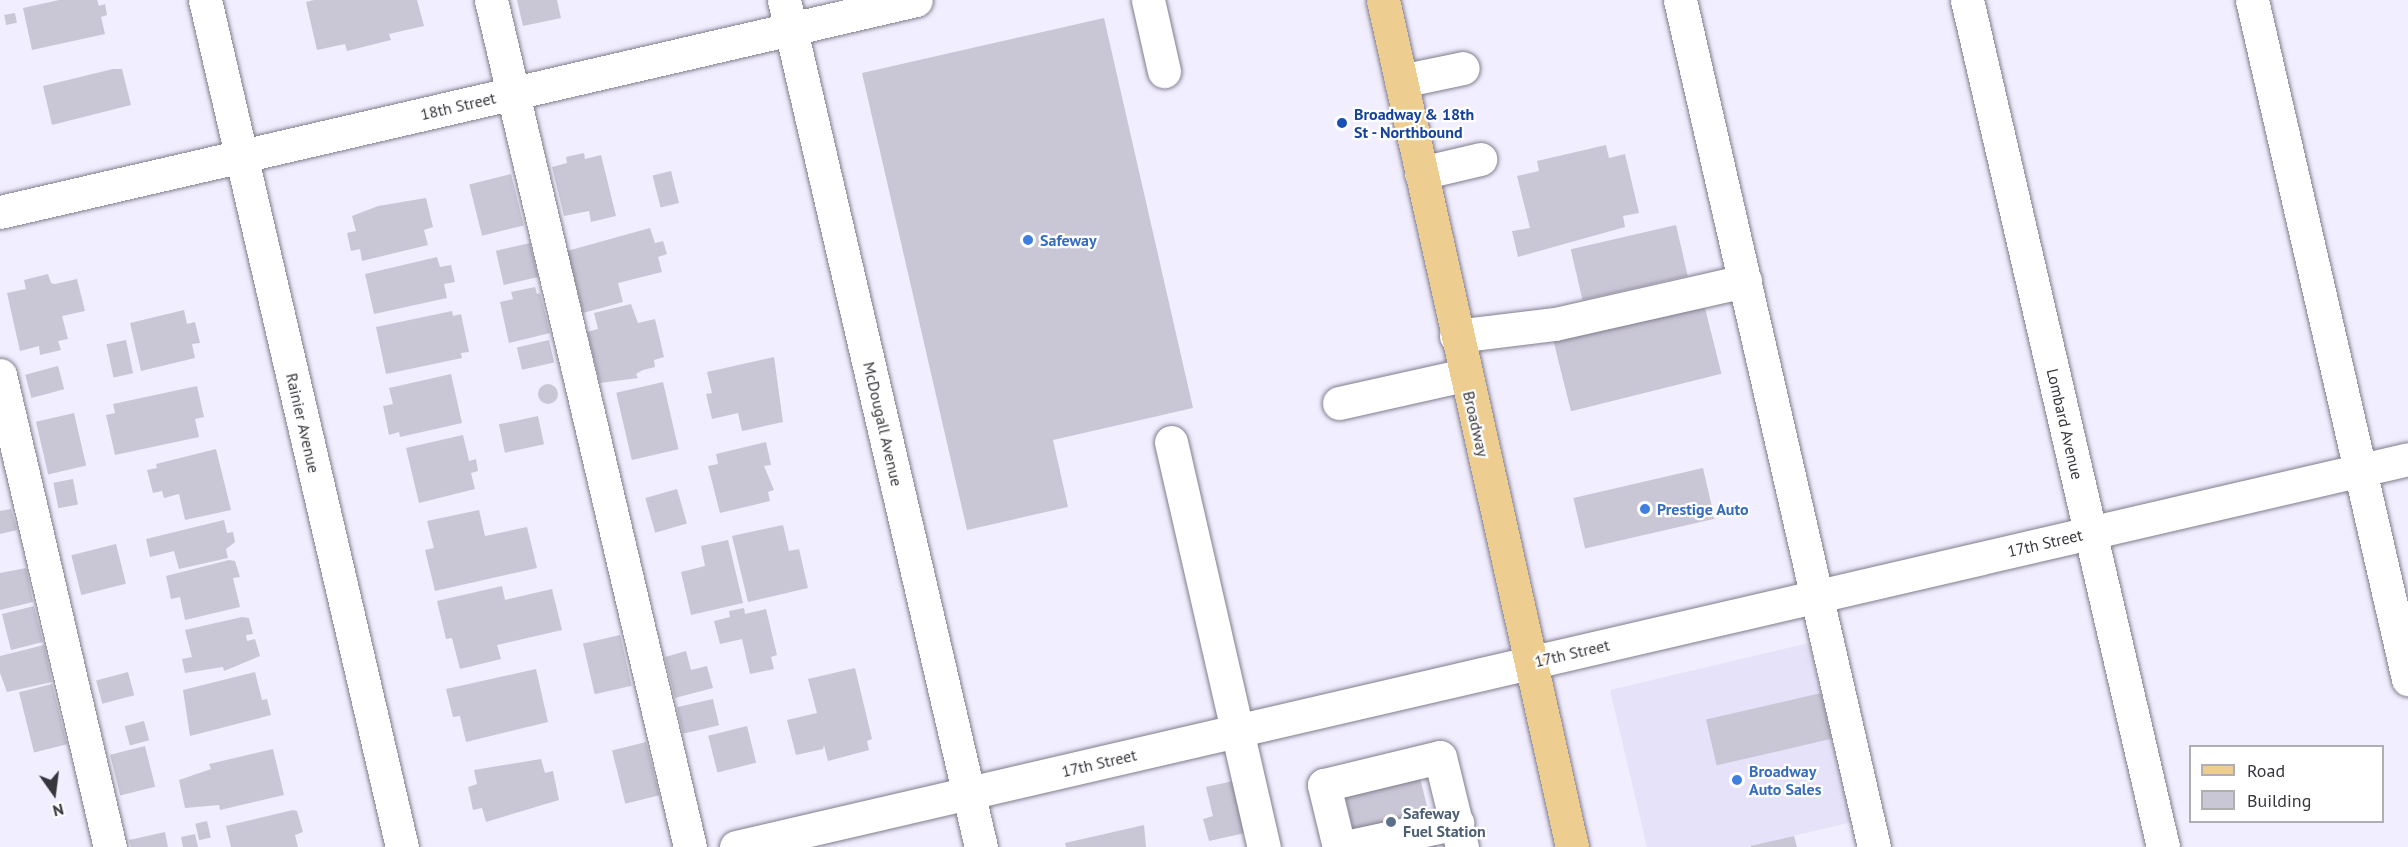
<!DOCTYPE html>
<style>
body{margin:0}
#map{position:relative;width:2408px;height:847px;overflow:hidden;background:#f1eeff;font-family:"PT Sans",sans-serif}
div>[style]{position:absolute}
.built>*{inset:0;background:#e6e2f9}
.building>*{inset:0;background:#c9c6d6;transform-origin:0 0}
.round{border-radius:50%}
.roads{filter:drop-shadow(0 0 2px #807d8c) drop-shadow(0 0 2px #807d8c)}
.minor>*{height:33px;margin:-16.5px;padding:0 16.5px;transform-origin:16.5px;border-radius:16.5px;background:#fff}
.major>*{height:33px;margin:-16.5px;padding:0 16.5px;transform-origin:16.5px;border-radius:16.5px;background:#eecd90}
.dots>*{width:16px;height:16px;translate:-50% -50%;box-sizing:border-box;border:3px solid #fff;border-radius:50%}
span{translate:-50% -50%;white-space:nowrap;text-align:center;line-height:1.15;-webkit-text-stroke:4.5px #fff;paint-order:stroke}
.street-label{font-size:16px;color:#37363c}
.transit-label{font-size:16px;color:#164399;font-weight:700}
.left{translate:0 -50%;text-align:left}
.shop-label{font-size:16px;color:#366cbe;font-weight:700}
.service-label{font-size:16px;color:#4e5e75;font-weight:700}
.legend{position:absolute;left:2189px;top:745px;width:195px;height:78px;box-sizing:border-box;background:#fff;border:2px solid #afafb1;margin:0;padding:8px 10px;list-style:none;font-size:18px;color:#37363c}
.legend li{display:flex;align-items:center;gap:12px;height:30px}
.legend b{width:30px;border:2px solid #afafb1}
.north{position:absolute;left:24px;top:763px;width:60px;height:60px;-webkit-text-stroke:4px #fff;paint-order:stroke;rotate:166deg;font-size:16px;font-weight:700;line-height:24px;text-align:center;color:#37363c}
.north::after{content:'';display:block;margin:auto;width:21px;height:27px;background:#37363c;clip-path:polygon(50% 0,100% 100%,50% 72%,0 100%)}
</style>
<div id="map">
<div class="built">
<i style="clip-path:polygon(1809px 643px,1852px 822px,1747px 847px,1647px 847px,1610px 690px)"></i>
</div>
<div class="building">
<i style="clip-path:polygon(59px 0,97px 0,99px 6px,105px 4px,107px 15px,101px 17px,105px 34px,32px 50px,23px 8px)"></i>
<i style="clip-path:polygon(314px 0,417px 0,424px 26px,389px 34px,391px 40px,347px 51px,345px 44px,317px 50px,306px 2px)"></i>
<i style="clip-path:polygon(517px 0,557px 0,561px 18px,523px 26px)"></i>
<i style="left:15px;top:13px;width:10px;height:11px;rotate:79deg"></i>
<i style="clip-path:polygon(1104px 18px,1193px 408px,1053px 440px,1068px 507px,967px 530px,862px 73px)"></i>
<i style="clip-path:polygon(113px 69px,122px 69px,131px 105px,52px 125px,43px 86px)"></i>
<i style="clip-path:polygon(1606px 145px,1609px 158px,1625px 154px,1639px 213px,1623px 216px,1625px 227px,1518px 257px,1512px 231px,1530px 228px,1517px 176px,1539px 171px,1537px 161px)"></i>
<i style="clip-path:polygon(584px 153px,585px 159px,601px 155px,616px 216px,591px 222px,589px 211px,564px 216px,552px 167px,567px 163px,566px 157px)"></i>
<i style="left:671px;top:171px;width:33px;height:19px;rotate:76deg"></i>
<i style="left:511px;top:174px;width:53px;height:43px;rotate:76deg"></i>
<i style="clip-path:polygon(426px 198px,433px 227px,424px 230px,428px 245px,362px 261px,360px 249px,351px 251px,347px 233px,356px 231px,352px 216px,378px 206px)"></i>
<i style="left:1676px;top:225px;width:52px;height:108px;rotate:77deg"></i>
<i style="clip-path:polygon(650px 228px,655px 243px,663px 241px,667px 254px,658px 257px,662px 272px,618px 283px,623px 302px,583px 313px,567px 251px)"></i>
<i style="left:530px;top:243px;width:35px;height:35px;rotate:77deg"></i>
<i style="clip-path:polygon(437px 257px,440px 267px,451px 265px,455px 282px,444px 284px,447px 298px,374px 314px,365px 274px)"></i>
<i style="clip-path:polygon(48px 274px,51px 283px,55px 284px,77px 279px,85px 311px,62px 316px,68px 339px,58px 341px,61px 350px,40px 355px,39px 346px,20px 351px,7px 293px,26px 289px,24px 280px)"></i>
<i style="clip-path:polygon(535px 287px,537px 294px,540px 293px,550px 333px,509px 343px,500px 302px,513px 299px,511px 292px)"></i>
<i style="clip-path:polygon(631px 304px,638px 323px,655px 319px,664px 357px,654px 360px,655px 367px,643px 370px,636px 374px,638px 378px,600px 383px,587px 332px,598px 329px,594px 313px)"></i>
<i style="left:1704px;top:304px;width:72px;height:155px;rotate:76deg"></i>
<i style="clip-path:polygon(184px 310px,187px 324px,195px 322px,200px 343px,192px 344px,195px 358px,141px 371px,130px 323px)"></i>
<i style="clip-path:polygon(452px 311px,453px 316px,461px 314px,469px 352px,461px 353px,462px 358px,386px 374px,376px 327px)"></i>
<i style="left:126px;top:340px;width:34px;height:20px;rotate:78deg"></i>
<i style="left:549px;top:340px;width:23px;height:33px;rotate:77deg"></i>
<i style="clip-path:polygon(774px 357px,783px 422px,742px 431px,738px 413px,712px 419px,706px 394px,712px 393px,707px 372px)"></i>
<i style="left:58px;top:366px;width:24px;height:34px;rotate:75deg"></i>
<i style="clip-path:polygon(451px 374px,462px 423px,400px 437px,399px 432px,389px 435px,383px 406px,393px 404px,389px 388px)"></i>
<i style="left:663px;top:382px;width:69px;height:48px;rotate:77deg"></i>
<i class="round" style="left:538px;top:384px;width:20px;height:20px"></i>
<i style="clip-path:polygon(197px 386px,204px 417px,195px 419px,199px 437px,115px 455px,106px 415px,115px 413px,113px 404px)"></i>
<i style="left:74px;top:413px;width:54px;height:39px;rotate:77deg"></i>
<i style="left:538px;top:416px;width:29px;height:40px;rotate:78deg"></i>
<i style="clip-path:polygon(463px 435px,469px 461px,476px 459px,478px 471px,471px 473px,475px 489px,419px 503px,406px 448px)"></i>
<i style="clip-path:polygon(766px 442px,771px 465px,764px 466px,774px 490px,768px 492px,770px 501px,720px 513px,708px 466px,718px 464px,716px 454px)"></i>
<i style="clip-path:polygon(216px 449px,231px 510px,185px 520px,179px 494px,164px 498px,162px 491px,153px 493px,147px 470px,157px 468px,156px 464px)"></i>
<i style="left:1703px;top:468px;width:52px;height:133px;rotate:77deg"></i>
<i style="left:73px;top:479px;width:26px;height:20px;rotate:79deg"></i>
<i style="left:677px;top:489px;width:36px;height:33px;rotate:74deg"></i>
<i style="clip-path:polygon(11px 509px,17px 530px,0 534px,0 511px)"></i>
<i style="clip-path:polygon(479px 510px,485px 536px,527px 527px,537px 568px,435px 591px,425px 550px,434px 548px,427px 521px)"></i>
<i style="clip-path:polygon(224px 520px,227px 533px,233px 532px,235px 542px,226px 549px,228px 558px,179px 569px,174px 551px,150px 557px,146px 539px)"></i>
<i style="clip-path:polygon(783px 525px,789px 551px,799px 549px,808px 588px,748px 602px,732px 536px)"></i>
<i style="clip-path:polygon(728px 540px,743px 603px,691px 615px,681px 572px,705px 566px,701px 546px)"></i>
<i style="left:116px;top:544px;width:41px;height:46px;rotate:76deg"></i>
<i style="clip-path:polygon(229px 560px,235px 561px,240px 577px,233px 578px,240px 607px,185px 620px,180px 597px,171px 599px,166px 576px)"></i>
<i style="clip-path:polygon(26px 568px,33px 602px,0 610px,0 573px)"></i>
<i style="clip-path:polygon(502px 586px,505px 600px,552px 589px,562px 630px,497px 645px,501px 659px,460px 669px,452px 638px,446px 639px,437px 601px)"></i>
<i style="left:34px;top:606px;width:37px;height:33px;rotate:76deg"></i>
<i style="clip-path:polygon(744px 608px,745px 614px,766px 609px,777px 655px,771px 657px,774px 669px,750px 674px,742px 639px,720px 644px,714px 621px,730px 617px,729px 611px)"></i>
<i style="clip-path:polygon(242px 617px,249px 618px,253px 634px,246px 635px,247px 641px,255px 639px,260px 656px,224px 671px,223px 667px,185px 673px,182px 659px,192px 657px,185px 630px)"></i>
<i style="left:620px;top:635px;width:52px;height:38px;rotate:77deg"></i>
<i style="clip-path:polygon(44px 645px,52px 682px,7px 692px,0 673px,0 656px)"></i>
<i style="clip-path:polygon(686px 651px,691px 670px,707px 666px,713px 688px,675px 698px,665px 657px)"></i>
<i style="clip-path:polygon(855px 668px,872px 739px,867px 741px,869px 750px,828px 761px,824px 745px,823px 749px,796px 755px,787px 720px,817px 713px,808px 679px)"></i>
<i style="clip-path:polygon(536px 669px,548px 722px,466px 742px,460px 716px,453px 717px,446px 689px)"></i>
<i style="left:128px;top:672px;width:24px;height:33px;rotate:75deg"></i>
<i style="clip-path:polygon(255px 672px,262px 700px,267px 699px,271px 715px,190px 736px,183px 690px)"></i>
<i style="left:52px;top:684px;width:62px;height:34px;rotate:76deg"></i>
<i style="left:1821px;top:693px;width:47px;height:118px;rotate:77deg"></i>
<i style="left:713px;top:699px;width:27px;height:37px;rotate:77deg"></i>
<i style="left:144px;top:721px;width:20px;height:20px;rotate:75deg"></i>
<i style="left:747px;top:726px;width:38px;height:40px;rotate:76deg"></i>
<i style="left:646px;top:742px;width:55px;height:35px;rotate:76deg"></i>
<i style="left:145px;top:746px;width:42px;height:36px;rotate:76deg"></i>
<i style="clip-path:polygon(273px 749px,284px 795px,220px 810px,219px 805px,185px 808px,179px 780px,211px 769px,209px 764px)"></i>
<i style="clip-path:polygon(541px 759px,545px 773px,553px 771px,559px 800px,486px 822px,482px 808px,473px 810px,468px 787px,477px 784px,474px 770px)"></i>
<i style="clip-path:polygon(1420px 778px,1437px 847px,1357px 847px,1345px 796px)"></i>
<i style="clip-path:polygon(1233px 781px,1245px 833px,1209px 841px,1203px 819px,1213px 816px,1206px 787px)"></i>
<i style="clip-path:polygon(293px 810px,297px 811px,303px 832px,295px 835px,298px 847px,231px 847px,226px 826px)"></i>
<i style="left:207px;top:821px;width:17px;height:12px;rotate:77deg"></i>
<i style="clip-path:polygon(1144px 825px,1146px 847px,1066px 847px,1065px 843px)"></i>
<i style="clip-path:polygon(165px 832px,168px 847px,131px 847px,129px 840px)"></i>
<i style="clip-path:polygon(195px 834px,198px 847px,183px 847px,181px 837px)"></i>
<i style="clip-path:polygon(1794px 836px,1797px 847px,1751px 847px,1750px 846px)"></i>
</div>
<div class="roads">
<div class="minor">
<i style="left:205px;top:0;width:870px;rotate:76.91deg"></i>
<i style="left:491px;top:0;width:870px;rotate:76.78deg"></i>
<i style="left:784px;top:0;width:870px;rotate:76.91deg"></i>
<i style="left:1148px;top:0;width:73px;rotate:77.3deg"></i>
<i style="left:1680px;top:0;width:869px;rotate:77.1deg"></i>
<i style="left:1967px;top:0;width:869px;rotate:76.97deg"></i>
<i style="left:2252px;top:0;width:697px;rotate:77.06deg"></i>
<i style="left:1401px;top:81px;width:63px;rotate:-11.8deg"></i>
<i style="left:1421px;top:173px;width:61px;rotate:-13.3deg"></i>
<i style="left:0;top:212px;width:940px;rotate:-13.03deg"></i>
<i style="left:1456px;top:336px;width:100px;rotate:-6.9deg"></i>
<i style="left:1555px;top:324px;width:195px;rotate:-12.8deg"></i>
<i style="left:0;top:375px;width:485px;rotate:76.9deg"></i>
<i style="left:1339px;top:403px;width:128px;rotate:-12.6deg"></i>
<i style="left:1171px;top:442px;width:416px;rotate:77.1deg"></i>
<i style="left:736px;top:847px;width:1716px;rotate:-13.06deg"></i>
<i style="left:1339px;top:847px;width:64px;rotate:-103.6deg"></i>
<i style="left:1324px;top:785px;width:119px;rotate:-13.6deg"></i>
<i style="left:1440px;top:757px;width:93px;rotate:76.3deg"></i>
<i style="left:1346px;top:847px;width:114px;rotate:-12.2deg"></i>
</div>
<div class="major">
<i style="left:1383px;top:0;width:868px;rotate:77.42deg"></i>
</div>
</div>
<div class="dots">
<i style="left:1342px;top:123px;background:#1a4fb4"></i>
<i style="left:1028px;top:240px;background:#3f7fe0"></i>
<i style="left:1645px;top:509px;background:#3f7fe0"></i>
<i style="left:1737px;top:780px;background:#3f7fe0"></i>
<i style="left:1391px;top:822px;background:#5c6f8a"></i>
</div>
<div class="street-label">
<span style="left:458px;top:106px;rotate:-13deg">18th Street</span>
<span style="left:303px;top:423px;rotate:77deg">Rainier Avenue</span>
<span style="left:883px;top:424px;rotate:77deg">McDougall Avenue</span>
<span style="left:1476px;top:424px;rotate:77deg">Broadway</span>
<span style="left:2065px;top:424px;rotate:77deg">Lombard Avenue</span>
<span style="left:2045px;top:543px;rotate:-13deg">17th Street</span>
<span style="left:1572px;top:653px;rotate:-13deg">17th Street</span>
<span style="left:1099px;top:763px;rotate:-13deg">17th Street</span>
</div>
<div class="transit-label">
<span class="left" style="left:1354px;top:123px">Broadway &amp; 18th<br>St - Northbound</span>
</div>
<div class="shop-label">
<span class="left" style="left:1040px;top:240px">Safeway</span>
<span class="left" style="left:1657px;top:509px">Prestige Auto</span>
<span class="left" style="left:1749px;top:780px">Broadway<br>Auto Sales</span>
</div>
<div class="service-label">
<span class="left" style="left:1403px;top:822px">Safeway<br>Fuel Station</span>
</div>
<ul class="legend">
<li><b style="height:8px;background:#eecd90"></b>Road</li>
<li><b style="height:16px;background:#c9c6d6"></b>Building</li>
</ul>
<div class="north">N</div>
</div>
